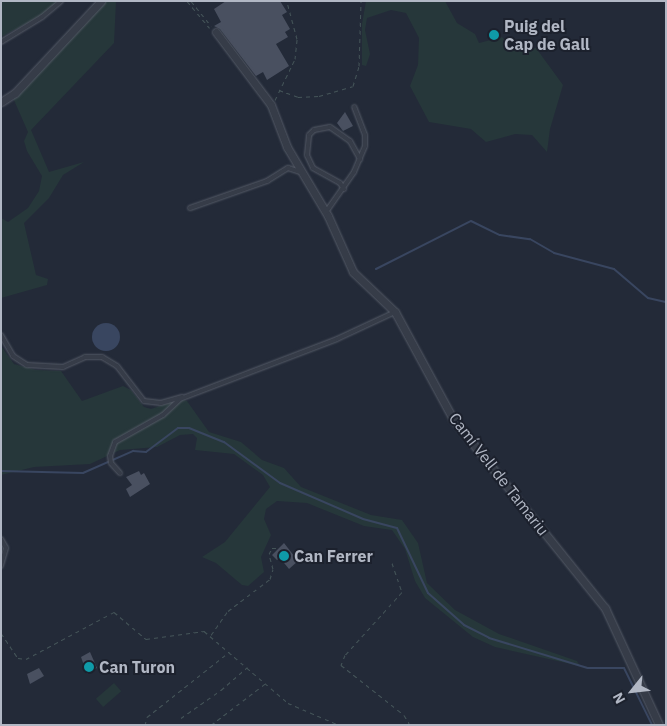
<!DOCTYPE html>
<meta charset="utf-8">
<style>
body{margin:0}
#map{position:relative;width:667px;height:726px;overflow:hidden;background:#232a38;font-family:"IBM Plex Sans",sans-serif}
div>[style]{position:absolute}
.green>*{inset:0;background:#26373a;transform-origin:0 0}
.water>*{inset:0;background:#394660}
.round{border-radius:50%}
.stream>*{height:2px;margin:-1px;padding:0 1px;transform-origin:1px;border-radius:1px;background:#394660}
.building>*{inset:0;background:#495060}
.path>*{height:1px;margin-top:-0.5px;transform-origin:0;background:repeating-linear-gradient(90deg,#445458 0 4px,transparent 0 8px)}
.roads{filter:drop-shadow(0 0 1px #545a66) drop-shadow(0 0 1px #545a66)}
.lane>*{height:4px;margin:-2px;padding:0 2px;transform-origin:2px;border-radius:2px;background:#363c48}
.street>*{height:7px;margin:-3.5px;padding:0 3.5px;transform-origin:3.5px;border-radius:3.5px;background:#363c48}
.dots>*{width:14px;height:14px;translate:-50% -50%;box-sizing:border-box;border:2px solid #1c212d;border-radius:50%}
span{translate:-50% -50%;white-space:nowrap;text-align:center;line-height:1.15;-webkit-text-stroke:4px #1c212d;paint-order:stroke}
.poi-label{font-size:16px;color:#b1b7c4;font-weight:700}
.left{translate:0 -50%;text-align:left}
.street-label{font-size:16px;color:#b1b7c4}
.frame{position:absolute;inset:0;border:2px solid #b1b7c4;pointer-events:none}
.north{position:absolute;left:607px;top:666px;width:50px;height:50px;-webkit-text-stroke:4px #1c212d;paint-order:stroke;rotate:241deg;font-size:14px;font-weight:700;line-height:20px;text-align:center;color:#b1b7c4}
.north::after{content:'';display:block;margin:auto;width:18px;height:22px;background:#b1b7c4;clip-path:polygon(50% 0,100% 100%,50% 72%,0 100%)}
</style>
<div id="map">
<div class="green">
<i style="clip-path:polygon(1px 1px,59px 1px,39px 17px,1px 37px)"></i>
<i style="clip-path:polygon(105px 1px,116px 1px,114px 43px,31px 130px,49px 172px,84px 162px,63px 175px,49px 198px,24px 223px,36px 275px,48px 279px,47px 285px,1px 298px,1px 218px,8px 222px,28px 208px,39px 191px,42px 176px,27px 151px,24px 141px,28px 132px,13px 98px)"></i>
<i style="clip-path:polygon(366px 1px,445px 1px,457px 23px,475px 34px,479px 43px,502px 37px,514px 50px,536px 48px,563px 85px,550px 129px,547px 152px,532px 135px,515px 134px,486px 142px,471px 129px,429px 122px,410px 86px,418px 65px,419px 38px,406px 13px,391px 10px,367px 18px,365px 30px,370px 54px,366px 66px,362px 65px,362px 24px)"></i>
<i style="clip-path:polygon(1px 346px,14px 364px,36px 370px,61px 371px,82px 401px,123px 386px,131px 390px,144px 407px,151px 409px,180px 399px,187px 401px,209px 432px,241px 442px,262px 460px,284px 468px,301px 487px,371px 515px,402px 520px,418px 543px,427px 583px,455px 610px,499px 634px,577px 661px,580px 666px,495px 647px,473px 637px,425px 598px,415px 581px,405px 549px,392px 530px,364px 526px,307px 503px,277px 501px,266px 509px,264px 519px,271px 535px,261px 557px,264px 572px,248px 586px,242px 585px,216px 563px,202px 557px,225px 542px,270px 487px,263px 475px,234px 454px,195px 450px,197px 438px,193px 434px,180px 435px,157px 447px,120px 450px,90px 464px,34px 467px,1px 475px)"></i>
<i style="left:114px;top:683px;width:11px;height:24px;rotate:49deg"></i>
</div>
<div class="water">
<i class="round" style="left:92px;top:323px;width:28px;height:28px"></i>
</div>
<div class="stream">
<i style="left:376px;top:269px;width:106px;rotate:-26.8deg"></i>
<i style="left:471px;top:221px;width:32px;rotate:26deg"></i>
<i style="left:500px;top:235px;width:30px;rotate:8deg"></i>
<i style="left:530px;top:239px;width:28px;rotate:30deg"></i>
<i style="left:554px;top:253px;width:62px;rotate:14.9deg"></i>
<i style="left:614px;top:269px;width:45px;rotate:40.5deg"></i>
<i style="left:648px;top:298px;width:18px;rotate:13deg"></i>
<i style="left:1px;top:471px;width:82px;rotate:1.4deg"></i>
<i style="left:83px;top:473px;width:55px;rotate:-23.7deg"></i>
<i style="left:133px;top:451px;width:13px;rotate:4deg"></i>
<i style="left:146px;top:452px;width:40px;rotate:-37deg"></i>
<i style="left:178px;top:428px;width:11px"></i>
<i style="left:189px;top:428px;width:38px;rotate:22deg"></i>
<i style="left:224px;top:442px;width:69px;rotate:36.2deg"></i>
<i style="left:280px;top:483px;width:90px;rotate:23.4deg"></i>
<i style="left:363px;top:519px;width:35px;rotate:15deg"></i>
<i style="left:397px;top:528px;width:72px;rotate:64.5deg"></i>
<i style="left:428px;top:593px;width:48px;rotate:41.6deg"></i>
<i style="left:464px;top:625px;width:28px;rotate:27deg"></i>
<i style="left:489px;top:638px;width:103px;rotate:16.9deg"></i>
<i style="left:588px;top:668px;width:36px"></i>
<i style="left:624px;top:668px;width:64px;rotate:63.8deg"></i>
</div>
<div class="building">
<i style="clip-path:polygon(226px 1px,280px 1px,287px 12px,282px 15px,290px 29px,285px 32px,288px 37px,276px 44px,289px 66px,267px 80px,263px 72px,256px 76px,220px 29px,214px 26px,221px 22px,214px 9px)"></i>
<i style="clip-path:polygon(345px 112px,353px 126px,343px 131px,337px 123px)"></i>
<i style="clip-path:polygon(139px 471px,141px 475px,144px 473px,150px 484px,130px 497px,126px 489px,132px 485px,126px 477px)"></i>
<i style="clip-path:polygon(284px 543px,298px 561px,289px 569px,280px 558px,277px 560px,272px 555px)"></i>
<i style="clip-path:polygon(90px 652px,97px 668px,87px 674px,81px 657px)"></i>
<i style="clip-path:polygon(39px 668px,44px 676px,30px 684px,27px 674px)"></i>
</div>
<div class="path">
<i style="left:187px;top:1px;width:35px;rotate:50deg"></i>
<i style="left:191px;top:1px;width:32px;rotate:51deg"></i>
<i style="left:279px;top:90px;width:20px;rotate:20deg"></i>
<i style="left:298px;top:97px;width:21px;rotate:-3deg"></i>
<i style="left:319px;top:96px;width:35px;rotate:-16deg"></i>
<i style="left:353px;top:86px;width:21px;rotate:-73deg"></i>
<i style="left:359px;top:66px;width:65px;rotate:-88.2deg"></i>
<i style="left:275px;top:100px;width:46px;rotate:-64deg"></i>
<i style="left:295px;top:59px;width:20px;rotate:-84deg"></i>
<i style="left:297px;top:39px;width:39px;rotate:-105deg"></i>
<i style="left:392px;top:563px;width:31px;rotate:71deg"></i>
<i style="left:402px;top:592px;width:85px;rotate:132.1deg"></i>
<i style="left:345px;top:655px;width:11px;rotate:112deg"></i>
<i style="left:341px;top:665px;width:80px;rotate:38.4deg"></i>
<i style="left:404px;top:715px;width:12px;rotate:59deg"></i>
<i style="left:1px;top:633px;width:30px;rotate:56deg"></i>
<i style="left:18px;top:658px;width:8px;rotate:7deg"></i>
<i style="left:26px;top:659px;width:100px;rotate:-28.1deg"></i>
<i style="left:114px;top:612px;width:42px;rotate:40.2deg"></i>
<i style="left:146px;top:639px;width:59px;rotate:-7.9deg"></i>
<i style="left:204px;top:631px;width:111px;rotate:40.6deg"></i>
<i style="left:288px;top:703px;width:56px;rotate:23.3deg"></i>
<i style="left:211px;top:635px;width:29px;rotate:-55deg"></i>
<i style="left:228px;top:611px;width:53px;rotate:-37.3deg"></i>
<i style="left:270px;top:579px;width:10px;rotate:-73deg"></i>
<i style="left:273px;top:569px;width:16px;rotate:-105deg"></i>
<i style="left:269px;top:554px;width:7px;rotate:-63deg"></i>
<i style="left:272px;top:548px;width:6px"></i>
<i style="left:181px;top:718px;width:49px;rotate:-35deg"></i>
<i style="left:221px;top:690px;width:35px;rotate:-41deg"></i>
<i style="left:145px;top:725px;width:8px;rotate:-76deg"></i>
<i style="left:147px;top:717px;width:105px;rotate:-38.4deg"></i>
<i style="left:211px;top:725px;width:69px;rotate:-37.4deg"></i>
</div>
<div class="roads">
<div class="lane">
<i style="left:1px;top:42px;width:48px;rotate:-31.4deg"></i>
<i style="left:42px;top:17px;width:25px;rotate:-40deg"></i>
<i style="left:344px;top:189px;width:7px;rotate:-124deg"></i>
<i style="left:340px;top:183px;width:31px;rotate:-151deg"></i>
<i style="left:313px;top:168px;width:14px;rotate:-115deg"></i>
<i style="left:307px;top:155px;width:20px;rotate:-84deg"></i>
<i style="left:309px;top:135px;width:7px;rotate:-45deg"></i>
<i style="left:314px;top:130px;width:16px;rotate:-11deg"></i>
<i style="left:330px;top:127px;width:24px;rotate:35deg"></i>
<i style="left:350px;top:141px;width:21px;rotate:61deg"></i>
<i style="left:190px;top:208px;width:82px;rotate:-19.3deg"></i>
<i style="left:267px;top:181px;width:25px;rotate:-32deg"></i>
<i style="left:288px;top:168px;width:13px;rotate:18deg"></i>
<i style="left:326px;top:212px;width:49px;rotate:-55deg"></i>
<i style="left:354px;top:172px;width:28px;rotate:-67deg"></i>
<i style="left:365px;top:146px;width:11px;rotate:-90deg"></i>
<i style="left:365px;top:135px;width:30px;rotate:-111deg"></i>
<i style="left:1px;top:335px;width:24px;rotate:60deg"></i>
<i style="left:13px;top:356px;width:17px;rotate:33deg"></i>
<i style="left:27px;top:365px;width:36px;rotate:3deg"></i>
<i style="left:63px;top:367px;width:24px;rotate:-24deg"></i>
<i style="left:85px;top:357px;width:17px"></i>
<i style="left:102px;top:357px;width:17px;rotate:31deg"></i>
<i style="left:117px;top:366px;width:44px;rotate:52.4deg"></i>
<i style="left:144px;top:401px;width:17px;rotate:7deg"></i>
<i style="left:161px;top:403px;width:22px;rotate:-16deg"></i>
<i style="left:120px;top:473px;width:13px;rotate:-132deg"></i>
<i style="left:111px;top:463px;width:7px;rotate:-98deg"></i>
<i style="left:110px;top:456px;width:15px;rotate:-70deg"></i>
<i style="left:115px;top:442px;width:55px;rotate:-29.4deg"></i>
<i style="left:163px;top:415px;width:23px;rotate:-43deg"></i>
<i style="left:180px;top:399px;width:168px;rotate:-20.9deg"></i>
<i style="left:337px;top:339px;width:64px;rotate:-25deg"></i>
<i style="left:1px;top:539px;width:10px;rotate:61deg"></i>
<i style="left:6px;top:548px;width:19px;rotate:106deg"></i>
</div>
<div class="street">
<i style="left:216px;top:32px;width:91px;rotate:53deg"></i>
<i style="left:271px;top:105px;width:45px;rotate:69.1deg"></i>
<i style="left:287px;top:147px;width:80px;rotate:59.3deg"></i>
<i style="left:328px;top:216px;width:61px;rotate:65.9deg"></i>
<i style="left:353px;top:272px;width:58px;rotate:43.6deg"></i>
<i style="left:395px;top:312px;width:122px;rotate:61.5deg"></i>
<i style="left:453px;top:419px;width:243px;rotate:51.2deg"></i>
<i style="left:605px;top:608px;width:129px;rotate:65.2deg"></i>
<i style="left:1px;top:102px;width:17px;rotate:-33deg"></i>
<i style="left:15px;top:93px;width:126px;rotate:-46.9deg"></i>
</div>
</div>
<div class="dots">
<i style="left:494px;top:35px;background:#0f9aa8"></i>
<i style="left:284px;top:556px;background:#0f9aa8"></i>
<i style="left:89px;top:667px;background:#0f9aa8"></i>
</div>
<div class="poi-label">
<span class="left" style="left:504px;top:35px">Puig del<br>Cap de Gall</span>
<span class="left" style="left:294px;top:556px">Can Ferrer</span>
<span class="left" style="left:99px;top:667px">Can Turon</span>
</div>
<div class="street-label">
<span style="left:499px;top:474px;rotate:52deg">Camí Vell de Tamariu</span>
</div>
<div class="frame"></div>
<div class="north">N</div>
</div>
